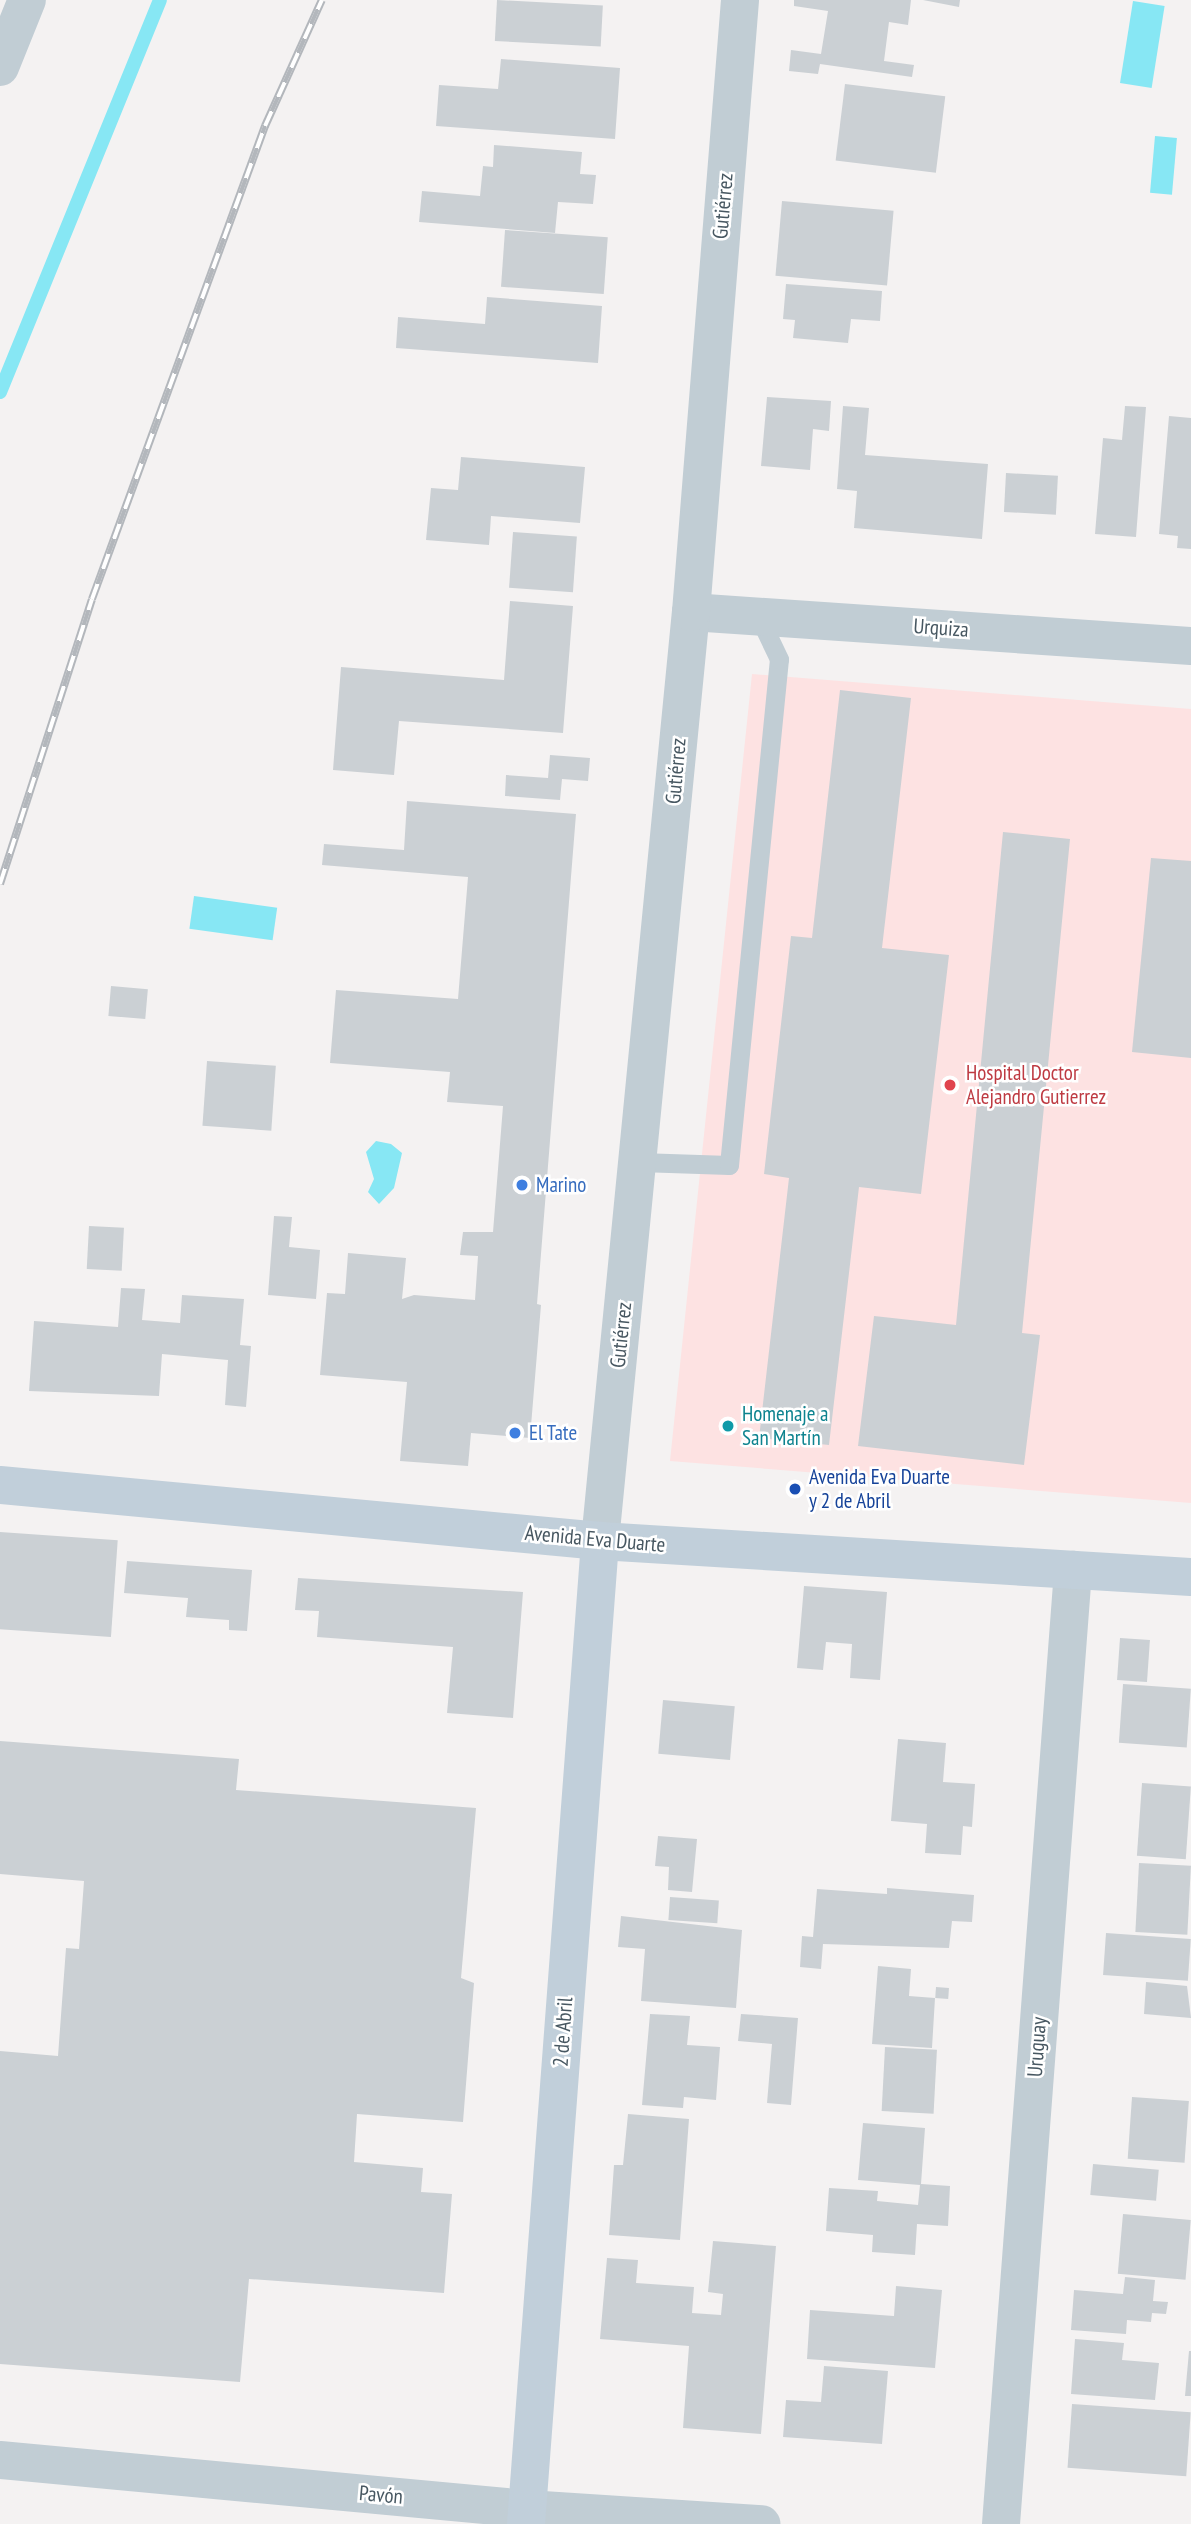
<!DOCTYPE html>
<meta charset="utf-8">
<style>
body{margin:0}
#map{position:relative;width:1191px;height:2524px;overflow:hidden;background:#f4f2f2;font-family:"PT Sans Narrow",sans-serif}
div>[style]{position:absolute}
.medical>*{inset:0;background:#fde2e2}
.water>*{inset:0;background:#87e7f4;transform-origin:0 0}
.stream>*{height:14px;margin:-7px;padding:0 7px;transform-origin:7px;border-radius:7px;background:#87e7f4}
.building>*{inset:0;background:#cbd0d4;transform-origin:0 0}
.service>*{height:19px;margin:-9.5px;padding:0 9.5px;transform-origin:9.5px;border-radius:9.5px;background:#c1cdd4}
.minor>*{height:38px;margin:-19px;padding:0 19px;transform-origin:19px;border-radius:19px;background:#c1cdd4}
.tertiary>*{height:38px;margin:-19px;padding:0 19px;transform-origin:19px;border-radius:19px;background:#c1cdd4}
.secondary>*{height:38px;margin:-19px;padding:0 19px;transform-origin:19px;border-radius:19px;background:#c1cfda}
.rail>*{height:8px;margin-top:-4px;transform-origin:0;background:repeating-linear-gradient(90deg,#fff 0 16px,#b3b7bc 0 32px);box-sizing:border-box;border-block:2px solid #b3b7bc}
.dots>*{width:19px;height:19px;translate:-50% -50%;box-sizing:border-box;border:4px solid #fff;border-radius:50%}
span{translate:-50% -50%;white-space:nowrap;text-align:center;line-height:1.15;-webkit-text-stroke:5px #fff;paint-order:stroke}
.street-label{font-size:21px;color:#475761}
.health-label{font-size:21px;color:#be3a42}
.left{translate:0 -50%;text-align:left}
.shop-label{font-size:21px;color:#366cbe}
.culture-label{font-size:21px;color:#0d838f}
.transit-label{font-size:21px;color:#164399}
</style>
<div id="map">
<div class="medical">
<i style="clip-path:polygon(752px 674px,1191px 709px,1191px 1503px,670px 1461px)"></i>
</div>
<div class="water">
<i style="left:1133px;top:1px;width:32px;height:83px;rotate:9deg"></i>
<i style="left:1155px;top:136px;width:22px;height:57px;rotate:5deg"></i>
<i style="left:194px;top:896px;width:84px;height:33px;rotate:8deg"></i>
<i style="clip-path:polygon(376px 1141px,391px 1144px,402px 1153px,394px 1188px,379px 1204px,368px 1192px,374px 1179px,366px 1152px)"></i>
</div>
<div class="stream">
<i style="left:0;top:392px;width:423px;rotate:-67.8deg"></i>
</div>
<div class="building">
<i style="left:497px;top:0;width:106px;height:41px;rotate:3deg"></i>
<i style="clip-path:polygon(794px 0,911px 0,908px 25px,889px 22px,884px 61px,914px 65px,912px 77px,820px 64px,818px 74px,789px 71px,791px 50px,821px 54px,828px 11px,794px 6px)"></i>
<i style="clip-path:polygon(923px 0,960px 0,959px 7px)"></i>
<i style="clip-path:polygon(501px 59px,620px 68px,615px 139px,436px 126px,439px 85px,498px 89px)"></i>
<i style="left:845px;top:84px;width:101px;height:77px;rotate:7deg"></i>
<i style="clip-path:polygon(494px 145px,582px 152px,580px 174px,596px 175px,593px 204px,558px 202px,555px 233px,419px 222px,422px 191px,480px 196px,483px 166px,493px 167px)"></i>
<i style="left:782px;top:201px;width:112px;height:75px;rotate:5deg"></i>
<i style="left:505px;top:230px;width:103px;height:57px;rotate:4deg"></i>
<i style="clip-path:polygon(786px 284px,882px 291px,880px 321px,851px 319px,848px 343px,793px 338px,795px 320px,783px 319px)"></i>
<i style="clip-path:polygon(487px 297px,602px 306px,598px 363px,396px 348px,398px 317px,485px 324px)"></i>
<i style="clip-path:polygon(767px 397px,831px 401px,829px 431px,813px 429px,810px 470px,761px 466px)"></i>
<i style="clip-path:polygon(843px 406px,869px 408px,865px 455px,988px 464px,982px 539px,854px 528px,857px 491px,837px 489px)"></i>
<i style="clip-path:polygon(1125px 406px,1146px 407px,1136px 537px,1095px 534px,1103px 438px,1122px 440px)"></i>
<i style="clip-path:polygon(1169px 416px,1191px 418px,1191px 549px,1177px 548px,1178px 536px,1159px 534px)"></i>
<i style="clip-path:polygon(461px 457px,585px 467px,580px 523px,491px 516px,489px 545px,426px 540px,431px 488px,458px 490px)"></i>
<i style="left:1006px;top:473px;width:52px;height:39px;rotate:3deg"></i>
<i style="left:513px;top:532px;width:64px;height:56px;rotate:4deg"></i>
<i style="clip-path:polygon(510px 601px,573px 606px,563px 733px,399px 721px,394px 775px,333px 770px,341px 667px,504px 680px)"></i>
<i style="clip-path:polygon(840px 690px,911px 698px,882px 948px,949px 955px,921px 1194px,859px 1187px,829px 1445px,759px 1438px,789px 1178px,764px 1174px,791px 936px,812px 938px)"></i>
<i style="clip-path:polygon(550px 755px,590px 758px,588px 781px,562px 779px,560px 800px,505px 796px,506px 775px,548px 778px)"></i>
<i style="clip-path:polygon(407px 801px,576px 814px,537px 1304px,541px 1305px,530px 1438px,471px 1433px,468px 1466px,400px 1461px,407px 1382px,320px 1375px,327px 1293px,345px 1294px,348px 1253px,406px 1258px,402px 1299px,414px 1295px,475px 1300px,478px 1256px,460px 1255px,463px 1232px,493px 1232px,503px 1106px,447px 1102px,450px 1072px,330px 1063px,336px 990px,458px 999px,468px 877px,322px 865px,324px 844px,404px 850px)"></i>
<i style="clip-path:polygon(1003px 832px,1070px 839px,1022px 1333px,1040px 1335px,1024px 1465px,858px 1446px,874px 1316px,956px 1325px)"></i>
<i style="clip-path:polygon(1151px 858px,1191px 861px,1191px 1058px,1132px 1052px)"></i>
<i style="left:111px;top:986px;width:37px;height:30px;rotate:5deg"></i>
<i style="left:207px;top:1061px;width:69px;height:65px;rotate:4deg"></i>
<i style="clip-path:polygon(274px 1216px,292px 1217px,289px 1247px,320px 1250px,316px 1299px,268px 1295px)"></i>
<i style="left:89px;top:1226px;width:35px;height:43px;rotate:3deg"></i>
<i style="clip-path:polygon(121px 1288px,145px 1289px,142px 1320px,180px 1323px,182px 1295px,244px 1299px,240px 1345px,251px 1346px,246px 1407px,225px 1405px,228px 1360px,162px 1354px,159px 1396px,29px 1391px,34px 1321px,118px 1327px)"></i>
<i style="left:0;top:1532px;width:118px;height:97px;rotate:4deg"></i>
<i style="clip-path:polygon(127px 1561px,252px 1570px,247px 1631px,229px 1630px,229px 1620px,186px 1617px,188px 1598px,124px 1593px)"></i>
<i style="clip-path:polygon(298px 1578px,523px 1592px,513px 1718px,447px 1713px,453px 1647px,317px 1637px,319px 1611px,295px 1610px)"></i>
<i style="clip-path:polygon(804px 1586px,887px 1592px,880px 1680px,850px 1678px,852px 1644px,826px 1642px,823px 1670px,797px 1668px)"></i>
<i style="left:1120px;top:1638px;width:30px;height:42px;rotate:4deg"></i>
<i style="left:1123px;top:1684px;width:68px;height:59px;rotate:4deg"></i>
<i style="left:663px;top:1700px;width:72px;height:54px;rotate:5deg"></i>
<i style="clip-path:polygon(898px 1739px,946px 1743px,943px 1782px,975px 1784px,972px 1827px,963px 1826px,961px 1855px,925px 1853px,927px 1824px,891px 1821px)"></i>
<i style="clip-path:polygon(0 1741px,239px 1759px,236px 1790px,476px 1808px,461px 1978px,474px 1983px,463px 2122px,357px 2114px,354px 2162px,423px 2168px,421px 2192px,452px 2194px,444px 2293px,249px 2279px,240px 2382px,0 2364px,0 2051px,58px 2056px,66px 1948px,79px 1949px,84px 1881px,0 1874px)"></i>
<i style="left:1142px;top:1783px;width:49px;height:73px;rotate:4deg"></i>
<i style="clip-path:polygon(658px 1836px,697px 1839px,692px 1892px,668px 1890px,669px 1867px,655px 1866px)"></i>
<i style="left:1139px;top:1863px;width:52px;height:69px;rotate:3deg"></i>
<i style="clip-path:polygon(887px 1888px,974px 1895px,972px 1922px,952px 1921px,949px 1948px,823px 1944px,821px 1969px,800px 1967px,802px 1936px,813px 1937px,817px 1889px,887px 1894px)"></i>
<i style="left:670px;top:1897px;width:49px;height:23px;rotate:4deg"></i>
<i style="clip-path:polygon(621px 1916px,742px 1930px,736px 2008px,641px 2001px,645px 1949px,618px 1947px)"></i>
<i style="left:1106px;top:1933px;width:85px;height:42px;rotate:4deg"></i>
<i style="clip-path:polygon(878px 1966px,911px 1969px,909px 1996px,935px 1998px,932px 2048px,872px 2044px)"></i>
<i style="clip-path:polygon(1146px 1982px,1187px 1986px,1191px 2018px,1144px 2014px)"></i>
<i style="left:936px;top:1987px;width:13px;height:11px;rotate:4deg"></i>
<i style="clip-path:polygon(650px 2014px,690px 2016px,687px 2045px,720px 2047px,716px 2100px,684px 2097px,683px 2108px,642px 2105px)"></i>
<i style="clip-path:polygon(741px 2014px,798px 2018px,791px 2105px,767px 2103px,772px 2044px,738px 2041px)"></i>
<i style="left:885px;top:2047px;width:52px;height:64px;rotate:3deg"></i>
<i style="left:1132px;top:2097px;width:57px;height:62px;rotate:4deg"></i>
<i style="clip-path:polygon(628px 2114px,689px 2119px,680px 2240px,609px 2235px,614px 2165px,623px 2165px)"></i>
<i style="clip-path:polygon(863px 2123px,925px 2128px,921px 2184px,950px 2186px,948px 2226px,917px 2224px,915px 2255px,872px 2252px,873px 2235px,826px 2231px,829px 2188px,878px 2191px,877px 2201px,918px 2205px,920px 2185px,858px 2180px)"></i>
<i style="left:1093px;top:2164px;width:66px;height:31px;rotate:5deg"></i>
<i style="left:1123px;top:2214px;width:68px;height:60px;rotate:5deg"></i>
<i style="clip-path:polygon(713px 2241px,776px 2246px,761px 2434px,683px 2428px,689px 2346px,600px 2339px,607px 2258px,638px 2260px,636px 2283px,694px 2287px,692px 2313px,721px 2315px,723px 2294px,708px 2292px)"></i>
<i style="clip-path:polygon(1125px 2277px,1155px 2280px,1153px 2301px,1168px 2302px,1166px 2314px,1152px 2313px,1151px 2322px,1127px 2320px,1126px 2334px,1071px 2330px,1074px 2290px,1123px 2294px)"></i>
<i style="clip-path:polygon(896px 2286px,942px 2290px,935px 2368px,807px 2359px,810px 2310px,894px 2316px)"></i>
<i style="clip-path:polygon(1075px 2339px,1124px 2343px,1122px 2360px,1159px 2363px,1155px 2400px,1071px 2394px)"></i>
<i style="clip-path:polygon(1189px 2351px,1191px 2351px,1191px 2396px,1185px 2396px)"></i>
<i style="clip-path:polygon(824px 2366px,888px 2371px,882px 2444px,783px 2437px,786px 2400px,821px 2402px)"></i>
<i style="left:1072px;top:2404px;width:119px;height:64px;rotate:4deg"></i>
</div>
<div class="service">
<i style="left:639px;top:1162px;width:90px;rotate:1.9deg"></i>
<i style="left:729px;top:1165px;width:508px;rotate:-84.36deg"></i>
<i style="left:779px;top:659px;width:49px;rotate:-115.5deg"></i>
</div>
<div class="minor">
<i style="left:691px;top:612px;width:501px;rotate:3.89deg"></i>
<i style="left:600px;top:1541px;width:933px;rotate:-84.41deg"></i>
<i style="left:691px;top:612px;width:614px;rotate:-85.42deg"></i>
<i style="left:0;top:2460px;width:529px;rotate:5.31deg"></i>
<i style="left:527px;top:2509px;width:235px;rotate:3.7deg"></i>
<i style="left:1001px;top:2524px;width:957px;rotate:-85.68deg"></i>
</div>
<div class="tertiary">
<i style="left:0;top:67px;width:72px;rotate:-68.1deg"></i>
</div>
<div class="secondary">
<i style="left:0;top:1485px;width:603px;rotate:5.33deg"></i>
<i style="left:600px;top:1541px;width:592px;rotate:3.49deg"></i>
<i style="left:526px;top:2524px;width:986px;rotate:-85.69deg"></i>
</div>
<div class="rail">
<i style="left:0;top:884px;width:299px;rotate:-72.1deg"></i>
<i style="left:92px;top:599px;width:504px;rotate:-69.91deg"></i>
<i style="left:265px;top:126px;width:138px;rotate:-65.7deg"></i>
</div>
<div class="dots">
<i style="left:950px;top:1085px;background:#e0444e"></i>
<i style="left:522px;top:1185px;background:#3f7fe0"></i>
<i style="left:728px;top:1426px;background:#0f9aa8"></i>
<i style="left:515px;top:1433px;background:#3f7fe0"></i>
<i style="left:795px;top:1489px;background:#1a4fb4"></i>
</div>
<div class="street-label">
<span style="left:723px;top:206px;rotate:-85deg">Gutiérrez</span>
<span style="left:941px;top:628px;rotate:4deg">Urquiza</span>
<span style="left:676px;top:771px;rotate:-85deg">Gutiérrez</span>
<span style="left:621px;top:1335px;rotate:-84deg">Gutiérrez</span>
<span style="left:595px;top:1539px;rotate:5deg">Avenida Eva Duarte</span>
<span style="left:563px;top:2032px;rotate:-86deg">2 de Abril</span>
<span style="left:1037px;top:2047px;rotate:-86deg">Uruguay</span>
<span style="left:381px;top:2495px;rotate:5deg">Pavón</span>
</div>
<div class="health-label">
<span class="left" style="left:966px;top:1085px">Hospital Doctor<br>Alejandro Gutierrez</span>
</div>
<div class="shop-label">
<span class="left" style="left:536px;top:1185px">Marino</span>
<span class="left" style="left:529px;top:1433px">El Tate</span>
</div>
<div class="culture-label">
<span class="left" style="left:742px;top:1426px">Homenaje a<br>San Martín</span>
</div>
<div class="transit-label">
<span class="left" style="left:809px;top:1489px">Avenida Eva Duarte<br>y 2 de Abril</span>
</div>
</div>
